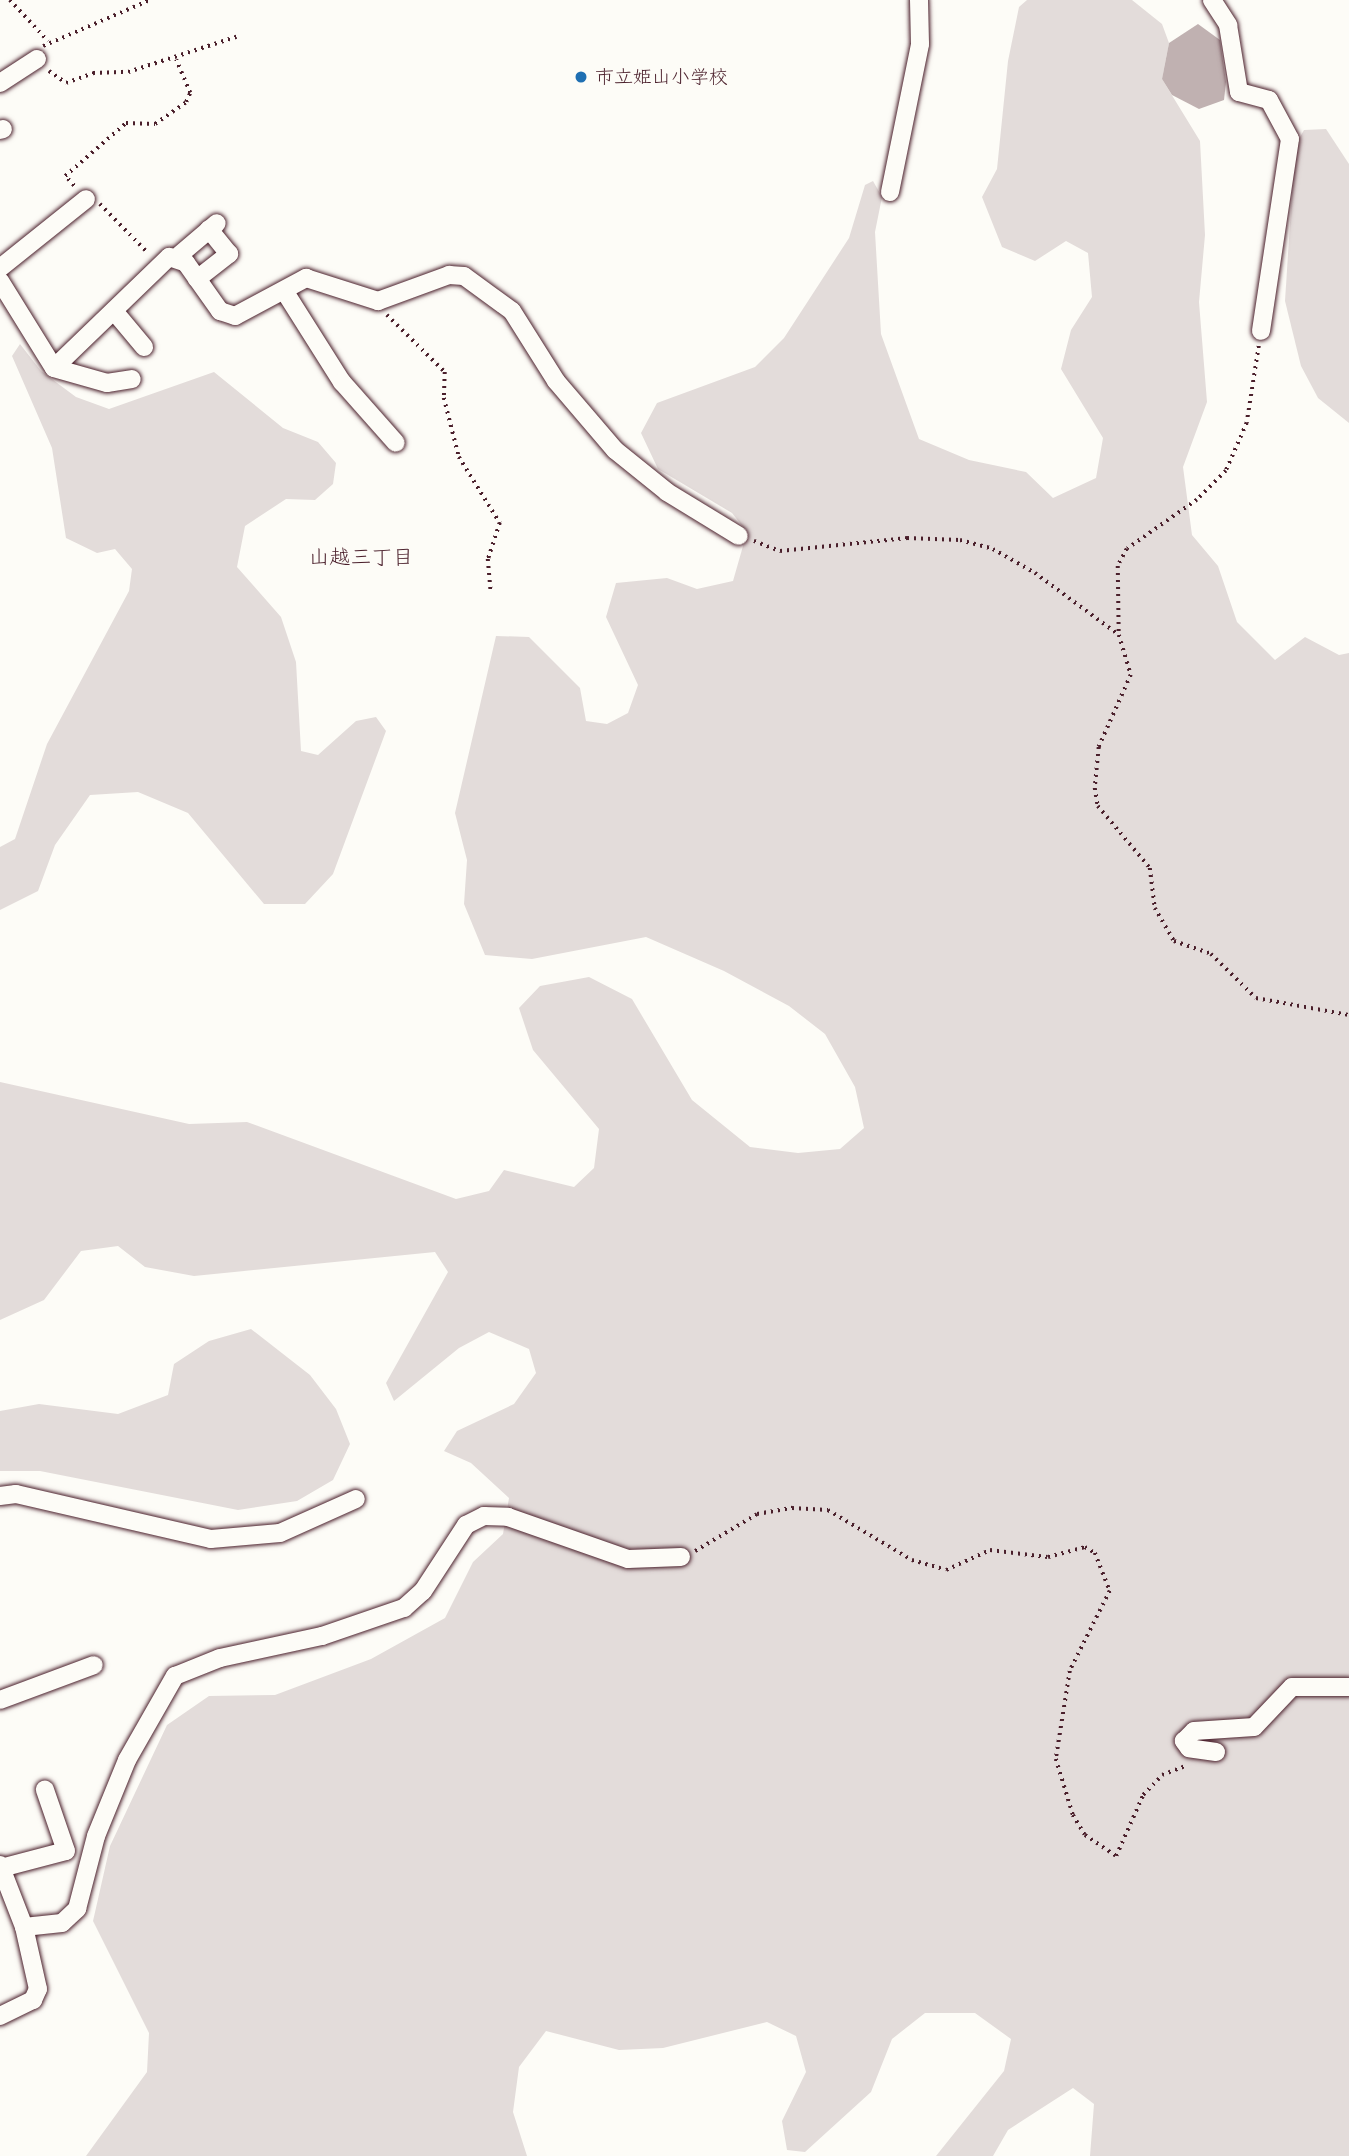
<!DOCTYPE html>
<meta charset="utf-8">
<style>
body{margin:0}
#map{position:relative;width:1349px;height:2156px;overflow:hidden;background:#fdfcf7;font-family:"Patrick Hand","Klee One",sans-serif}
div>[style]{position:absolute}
.green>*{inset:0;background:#e3dcda}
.water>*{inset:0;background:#c0b1b1}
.path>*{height:3.5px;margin-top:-1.75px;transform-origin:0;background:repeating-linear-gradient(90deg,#4a1f2b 0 2px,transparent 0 7px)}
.roads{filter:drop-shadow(0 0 2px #4a1f2b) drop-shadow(0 0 2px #4a1f2b)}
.minor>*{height:18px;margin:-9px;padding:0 9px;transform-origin:9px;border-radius:9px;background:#fdfcf7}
.dots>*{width:19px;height:19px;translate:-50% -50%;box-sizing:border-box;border:4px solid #fdfcf7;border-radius:50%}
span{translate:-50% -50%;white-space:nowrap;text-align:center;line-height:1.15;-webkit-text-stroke:5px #fdfcf7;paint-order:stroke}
.poi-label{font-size:19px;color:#4a1f2b}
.left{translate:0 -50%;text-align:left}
.neighbourhood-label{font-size:21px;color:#4a1f2b}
</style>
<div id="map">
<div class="green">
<i style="clip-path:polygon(1027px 0,1132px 0,1162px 24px,1169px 43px,1162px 79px,1200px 141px,1205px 235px,1199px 302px,1207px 402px,1183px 467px,1192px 535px,1218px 566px,1237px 622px,1275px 660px,1305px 637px,1339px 655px,1349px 653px,1349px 2156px,1090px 2156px,1094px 2104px,1073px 2088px,1008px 2130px,993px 2156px,936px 2156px,1004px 2071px,1011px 2039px,975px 2013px,925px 2013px,892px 2039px,871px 2092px,805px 2152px,787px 2150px,782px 2121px,806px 2072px,796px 2036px,767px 2022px,663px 2048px,619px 2050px,546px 2031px,519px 2067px,513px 2112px,527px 2156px,86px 2156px,147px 2072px,149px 2033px,93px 1921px,110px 1846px,167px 1725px,209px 1696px,275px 1695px,371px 1659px,445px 1618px,473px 1562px,503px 1534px,509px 1498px,471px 1463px,444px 1451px,457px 1431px,514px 1404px,536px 1373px,529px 1349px,489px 1332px,459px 1348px,394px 1401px,386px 1383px,448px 1272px,435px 1252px,194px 1276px,145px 1267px,118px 1246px,81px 1251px,44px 1300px,0 1320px,0 1082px,189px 1124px,247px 1122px,456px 1199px,489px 1191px,504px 1170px,574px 1187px,594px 1168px,599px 1129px,533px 1050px,519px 1008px,540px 986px,589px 977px,632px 999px,692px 1100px,750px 1147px,798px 1153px,840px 1149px,864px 1128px,855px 1087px,825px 1034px,789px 1006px,724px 971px,646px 937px,532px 959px,485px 955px,464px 904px,467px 860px,455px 813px,496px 636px,529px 637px,580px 688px,586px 721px,607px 724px,628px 713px,638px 685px,606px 617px,616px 583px,667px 578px,697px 589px,733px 581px,747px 532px,732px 513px,658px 469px,641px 433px,657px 403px,755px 367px,784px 338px,849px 238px,865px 185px,873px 181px,882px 197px,875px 232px,881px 334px,919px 439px,969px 460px,1026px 472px,1053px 498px,1096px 478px,1103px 438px,1061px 369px,1071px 330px,1092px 297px,1088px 253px,1066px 241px,1035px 261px,1002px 247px,982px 197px,997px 169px,1008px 61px,1019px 7px)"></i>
<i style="clip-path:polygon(1326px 129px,1349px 164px,1349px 423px,1318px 398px,1301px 366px,1285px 301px,1295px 146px,1304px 130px)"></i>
<i style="clip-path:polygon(20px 344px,41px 371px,76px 397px,109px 409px,214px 372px,283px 428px,318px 442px,336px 463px,333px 484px,315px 500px,286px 499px,245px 526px,237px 567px,281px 617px,296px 662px,301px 751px,318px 755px,356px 721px,376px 717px,386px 731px,333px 874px,305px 904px,264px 904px,188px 813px,138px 792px,90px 795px,55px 845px,38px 891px,0 910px,0 847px,15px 839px,47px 744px,129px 591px,132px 569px,115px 549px,97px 553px,66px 538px,52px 448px,12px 356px)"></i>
<i style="clip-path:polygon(251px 1329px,310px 1375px,336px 1409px,350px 1444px,333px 1480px,297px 1501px,238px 1510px,40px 1471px,0 1471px,0 1411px,39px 1404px,118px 1414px,168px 1395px,174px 1364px,209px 1341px)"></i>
</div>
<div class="water">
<i style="clip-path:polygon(1198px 24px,1220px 40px,1226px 82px,1224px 100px,1199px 109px,1172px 95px,1162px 79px,1169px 43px)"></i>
</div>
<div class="path">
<i style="left:10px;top:0;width:56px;rotate:47.2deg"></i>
<i style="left:43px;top:46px;width:116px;rotate:-23.3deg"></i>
<i style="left:49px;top:71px;width:21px;rotate:35deg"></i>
<i style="left:66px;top:83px;width:29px;rotate:-20deg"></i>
<i style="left:93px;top:73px;width:35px;rotate:-2deg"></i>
<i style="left:128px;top:72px;width:114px;rotate:-18deg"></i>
<i style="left:74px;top:186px;width:13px;rotate:-132deg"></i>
<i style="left:65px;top:176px;width:81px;rotate:-41deg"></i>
<i style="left:126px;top:123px;width:29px;rotate:2deg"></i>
<i style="left:155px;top:124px;width:38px;rotate:-35deg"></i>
<i style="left:186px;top:102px;width:10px;rotate:-66deg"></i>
<i style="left:190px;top:93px;width:36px;rotate:-113deg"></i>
<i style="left:100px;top:204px;width:69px;rotate:45.6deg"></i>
<i style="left:387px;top:315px;width:81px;rotate:44.5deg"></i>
<i style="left:445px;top:372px;width:26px;rotate:92deg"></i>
<i style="left:444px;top:398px;width:61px;rotate:75.7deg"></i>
<i style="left:459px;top:457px;width:78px;rotate:58.2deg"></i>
<i style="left:500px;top:523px;width:38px;rotate:108deg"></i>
<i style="left:488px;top:559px;width:33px;rotate:85deg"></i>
<i style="left:1259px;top:346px;width:78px;rotate:98.9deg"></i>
<i style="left:1247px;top:423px;width:52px;rotate:113.6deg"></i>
<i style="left:1226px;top:471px;width:41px;rotate:135deg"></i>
<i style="left:1197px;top:500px;width:85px;rotate:145deg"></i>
<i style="left:1127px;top:549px;width:19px;rotate:118deg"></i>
<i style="left:1118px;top:566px;width:69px;rotate:89.2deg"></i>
<i style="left:1119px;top:635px;width:42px;rotate:73.3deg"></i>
<i style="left:1131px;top:675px;width:79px;rotate:114deg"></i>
<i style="left:1099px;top:747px;width:41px;rotate:95.6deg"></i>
<i style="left:1095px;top:788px;width:18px;rotate:81deg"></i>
<i style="left:1098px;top:806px;width:81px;rotate:50deg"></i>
<i style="left:1150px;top:868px;width:40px;rotate:82.9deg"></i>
<i style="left:1155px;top:908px;width:38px;rotate:60deg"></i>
<i style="left:1174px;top:941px;width:39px;rotate:19deg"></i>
<i style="left:1211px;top:954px;width:63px;rotate:44.4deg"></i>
<i style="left:1256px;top:998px;width:95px;rotate:10.4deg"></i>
<i style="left:754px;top:541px;width:28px;rotate:21deg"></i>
<i style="left:780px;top:551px;width:128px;rotate:-5.8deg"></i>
<i style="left:907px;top:538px;width:53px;rotate:2.2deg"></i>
<i style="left:960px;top:540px;width:34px;rotate:15deg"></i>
<i style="left:993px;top:549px;width:48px;rotate:29.7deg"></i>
<i style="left:1035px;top:573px;width:104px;rotate:36.4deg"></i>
<i style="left:695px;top:1551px;width:72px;rotate:-30.8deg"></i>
<i style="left:757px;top:1514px;width:36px;rotate:-10deg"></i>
<i style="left:792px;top:1508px;width:36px;rotate:3deg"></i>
<i style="left:828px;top:1510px;width:98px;rotate:30.8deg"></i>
<i style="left:912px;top:1560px;width:35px;rotate:16deg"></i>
<i style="left:946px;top:1570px;width:48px;rotate:-24.4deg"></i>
<i style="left:990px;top:1550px;width:58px;rotate:6.9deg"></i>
<i style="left:1048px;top:1557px;width:38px;rotate:-15deg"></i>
<i style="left:1085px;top:1547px;width:12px;rotate:31deg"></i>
<i style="left:1095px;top:1553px;width:41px;rotate:68.5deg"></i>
<i style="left:1110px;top:1591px;width:89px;rotate:116.6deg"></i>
<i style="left:1070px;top:1671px;width:89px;rotate:99deg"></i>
<i style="left:1056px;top:1759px;width:59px;rotate:73.1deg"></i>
<i style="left:1073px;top:1815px;width:23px;rotate:59deg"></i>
<i style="left:1085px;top:1835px;width:37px;rotate:34deg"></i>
<i style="left:1116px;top:1856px;width:67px;rotate:-66.1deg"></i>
<i style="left:1143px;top:1795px;width:28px;rotate:-46deg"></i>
<i style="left:1162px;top:1775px;width:26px;rotate:-21deg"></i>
</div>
<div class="roads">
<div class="minor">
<i style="left:1212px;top:0;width:30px;rotate:57deg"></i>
<i style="left:1228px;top:25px;width:68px;rotate:80.7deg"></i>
<i style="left:1239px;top:92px;width:31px;rotate:15deg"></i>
<i style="left:1269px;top:100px;width:44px;rotate:61.7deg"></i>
<i style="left:1290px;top:139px;width:194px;rotate:98.6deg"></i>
<i style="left:0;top:83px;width:44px;rotate:-33deg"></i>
<i style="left:0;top:130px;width:3px;rotate:-18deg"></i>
<i style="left:890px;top:192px;width:151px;rotate:-78.5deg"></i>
<i style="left:920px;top:44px;width:44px;rotate:-91.3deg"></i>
<i style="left:177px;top:257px;width:52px;rotate:-40.4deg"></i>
<i style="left:0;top:268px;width:110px;rotate:-38.7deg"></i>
<i style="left:197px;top:279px;width:41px;rotate:-38deg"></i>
<i style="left:229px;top:254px;width:32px;rotate:-129deg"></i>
<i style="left:0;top:281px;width:102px;rotate:58.2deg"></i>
<i style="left:54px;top:368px;width:160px;rotate:-44deg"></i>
<i style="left:169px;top:257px;width:18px;rotate:19deg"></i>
<i style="left:186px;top:263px;width:59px;rotate:54.7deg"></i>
<i style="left:220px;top:311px;width:16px;rotate:18deg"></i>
<i style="left:235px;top:316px;width:81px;rotate:-28.2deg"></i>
<i style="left:306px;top:278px;width:76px;rotate:17.7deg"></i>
<i style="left:378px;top:301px;width:76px;rotate:-20.1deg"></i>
<i style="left:449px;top:275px;width:15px;rotate:4deg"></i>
<i style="left:464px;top:276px;width:59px;rotate:36.1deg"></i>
<i style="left:512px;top:311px;width:83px;rotate:57.8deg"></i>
<i style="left:556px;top:381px;width:91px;rotate:49.5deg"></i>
<i style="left:615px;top:450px;width:67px;rotate:38.9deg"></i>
<i style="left:667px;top:492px;width:84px;rotate:31.4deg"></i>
<i style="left:285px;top:292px;width:107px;rotate:57.7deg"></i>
<i style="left:342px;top:382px;width:81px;rotate:48.5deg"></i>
<i style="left:114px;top:311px;width:47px;rotate:50.2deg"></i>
<i style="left:54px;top:368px;width:55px;rotate:15.8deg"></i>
<i style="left:107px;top:383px;width:25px;rotate:-9deg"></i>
<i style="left:0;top:1496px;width:16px;rotate:-7deg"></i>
<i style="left:16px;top:1494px;width:200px;rotate:13deg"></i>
<i style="left:211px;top:1539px;width:69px;rotate:-5deg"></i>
<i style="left:280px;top:1533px;width:83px;rotate:-24.1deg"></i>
<i style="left:0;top:1700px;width:100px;rotate:-20.4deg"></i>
<i style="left:1216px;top:1752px;width:27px;rotate:-172deg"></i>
<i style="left:1189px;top:1748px;width:9px;rotate:-126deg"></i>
<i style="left:1184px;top:1741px;width:14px;rotate:-45deg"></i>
<i style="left:1194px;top:1731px;width:60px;rotate:-3.8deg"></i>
<i style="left:1254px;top:1727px;width:55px;rotate:-46.5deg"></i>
<i style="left:1292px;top:1687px;width:57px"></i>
<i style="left:0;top:1865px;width:66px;rotate:68.8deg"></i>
<i style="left:24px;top:1927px;width:38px;rotate:-6deg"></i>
<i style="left:62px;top:1923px;width:21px;rotate:-43deg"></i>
<i style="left:77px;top:1909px;width:75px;rotate:-75.4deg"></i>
<i style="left:96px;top:1836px;width:82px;rotate:-67.8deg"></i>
<i style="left:127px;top:1760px;width:97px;rotate:-60.3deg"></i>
<i style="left:175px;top:1676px;width:48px;rotate:-21.8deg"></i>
<i style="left:220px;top:1658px;width:104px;rotate:-12.2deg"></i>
<i style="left:322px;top:1636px;width:87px;rotate:-18.9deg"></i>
<i style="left:404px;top:1608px;width:25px;rotate:-42deg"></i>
<i style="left:423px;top:1591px;width:79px;rotate:-56.9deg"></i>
<i style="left:466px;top:1525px;width:20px;rotate:-27deg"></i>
<i style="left:484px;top:1516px;width:24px;rotate:2deg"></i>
<i style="left:508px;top:1517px;width:127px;rotate:19.3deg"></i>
<i style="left:628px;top:1559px;width:53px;rotate:-2.2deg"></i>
<i style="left:1px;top:1868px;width:67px;rotate:-14.7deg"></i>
<i style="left:66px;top:1851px;width:65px;rotate:-109deg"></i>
<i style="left:0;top:2016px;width:37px;rotate:-26deg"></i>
<i style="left:33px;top:2000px;width:12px;rotate:-66deg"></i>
<i style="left:38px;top:1989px;width:64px;rotate:-102.7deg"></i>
</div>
</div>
<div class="dots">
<i style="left:581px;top:77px;background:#1f6fb2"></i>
</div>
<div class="poi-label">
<span class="left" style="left:595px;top:77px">市立姫山小学校</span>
</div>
<div class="neighbourhood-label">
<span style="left:361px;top:557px">山越三丁目</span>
</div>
</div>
